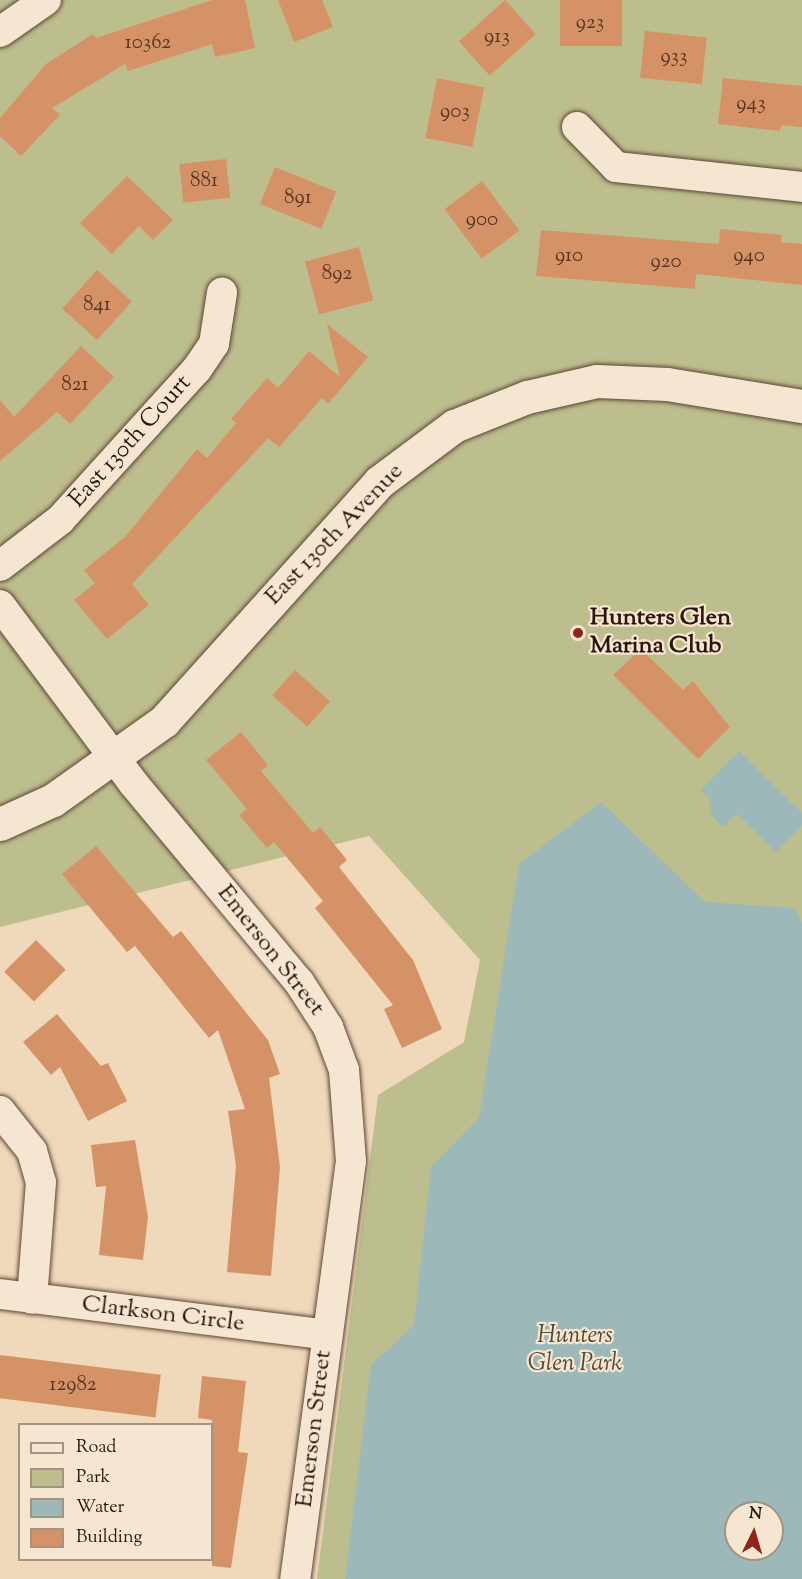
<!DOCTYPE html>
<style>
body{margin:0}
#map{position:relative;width:802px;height:1579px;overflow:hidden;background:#f0d9ba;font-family:"Sorts Mill Goudy",serif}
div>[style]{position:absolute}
.green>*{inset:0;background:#bdbe8d}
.water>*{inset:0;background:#9db8b8}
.building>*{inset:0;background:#d69267;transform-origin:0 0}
.roads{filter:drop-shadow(0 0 2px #5e4638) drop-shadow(0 0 2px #5e4638)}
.street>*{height:30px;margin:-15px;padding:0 15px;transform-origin:15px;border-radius:15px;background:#f5e6d2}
.secondary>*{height:33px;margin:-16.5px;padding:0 16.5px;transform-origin:16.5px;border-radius:16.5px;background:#f5e6d2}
.dots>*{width:16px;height:16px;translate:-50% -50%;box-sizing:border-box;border:3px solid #f5e6d2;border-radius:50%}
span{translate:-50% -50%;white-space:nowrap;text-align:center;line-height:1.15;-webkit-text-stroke:4.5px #f5e6d2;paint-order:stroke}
.number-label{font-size:21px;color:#573423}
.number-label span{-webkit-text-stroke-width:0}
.street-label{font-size:24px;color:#2d150c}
.poi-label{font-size:24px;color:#2d150c;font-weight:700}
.left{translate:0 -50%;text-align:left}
.park-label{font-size:24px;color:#584833;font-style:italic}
.legend{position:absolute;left:18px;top:1423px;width:195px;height:138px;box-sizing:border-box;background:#f5e6d2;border:2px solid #a59283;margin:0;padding:8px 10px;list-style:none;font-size:18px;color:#2d150c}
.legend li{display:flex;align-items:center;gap:12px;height:30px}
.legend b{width:30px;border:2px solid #a59283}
.north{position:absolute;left:724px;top:1501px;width:60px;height:60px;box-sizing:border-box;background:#f5e6d2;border:2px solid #a59283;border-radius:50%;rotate:5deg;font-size:16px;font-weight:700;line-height:24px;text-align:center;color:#2d150c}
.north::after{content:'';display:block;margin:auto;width:21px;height:27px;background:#8f2418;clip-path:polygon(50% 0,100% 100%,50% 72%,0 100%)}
</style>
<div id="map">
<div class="green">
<i style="clip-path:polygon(evenodd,0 0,802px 0,802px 1579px,317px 1579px,378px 1095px,464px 1042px,480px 960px,369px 836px,0 927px,0 0,736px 1513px,772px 1513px,772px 1549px,736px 1549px,736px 1513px)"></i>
</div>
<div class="water">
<i style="clip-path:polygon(739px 751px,802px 813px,802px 825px,776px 852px,737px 814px,723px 827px,711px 815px,710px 799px,701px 790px)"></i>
<i style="clip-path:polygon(evenodd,601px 802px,705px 902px,794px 908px,802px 922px,802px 1579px,345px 1579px,371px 1365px,414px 1325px,431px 1167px,479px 1118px,519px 864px,601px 802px,736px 1513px,772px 1513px,772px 1549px,736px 1549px,736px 1513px)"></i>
</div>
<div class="building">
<i style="clip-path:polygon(212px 0,245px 0,255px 48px,215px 57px,212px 44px,128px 71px,125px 64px,52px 108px,60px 115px,21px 156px,0 136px,0 118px,46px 64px,93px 34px,96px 38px)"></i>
<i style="clip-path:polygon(278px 0,322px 0,333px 27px,294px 42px)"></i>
<i style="left:505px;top:0;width:46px;height:62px;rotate:48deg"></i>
<i style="left:560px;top:0;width:62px;height:46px"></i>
<i style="left:645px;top:31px;width:62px;height:47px;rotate:6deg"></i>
<i style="left:437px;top:78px;width:48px;height:61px;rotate:11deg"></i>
<i style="clip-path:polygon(723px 78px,802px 86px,802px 127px,781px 125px,780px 131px,718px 124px)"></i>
<i style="left:226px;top:159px;width:39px;height:47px;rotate:84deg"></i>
<i style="left:275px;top:167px;width:66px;height:40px;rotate:22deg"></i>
<i style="clip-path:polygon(127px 176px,173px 220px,153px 240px,139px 226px,112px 254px,80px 223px)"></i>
<i style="left:482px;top:181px;width:62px;height:47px;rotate:53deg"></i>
<i style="clip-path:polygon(720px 229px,782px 235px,781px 242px,802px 244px,802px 285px,696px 274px,695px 289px,536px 276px,541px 230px,719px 244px)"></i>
<i style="left:359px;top:247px;width:55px;height:56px;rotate:75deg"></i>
<i style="left:97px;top:270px;width:47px;height:52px;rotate:42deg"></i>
<i style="clip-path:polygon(327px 324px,368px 357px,328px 404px,322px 398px,279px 447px,268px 438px,132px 584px,149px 605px,107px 639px,74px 600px,95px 583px,84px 570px,125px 537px,197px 449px,207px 458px,236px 423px,231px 419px,267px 378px,278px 388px,309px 351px,340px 377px)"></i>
<i style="clip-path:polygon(81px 346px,114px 377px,70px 424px,57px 412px,0 461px,0 400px,14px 417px)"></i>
<i style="clip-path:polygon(641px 649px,683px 690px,693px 681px,730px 727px,698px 759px,613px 675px)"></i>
<i style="left:295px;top:670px;width:47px;height:34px;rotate:42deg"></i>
<i style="clip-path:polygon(241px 732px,268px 765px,261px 771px,313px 833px,320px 827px,347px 860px,339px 867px,413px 960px,442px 1029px,402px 1048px,384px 1009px,393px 1005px,315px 908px,323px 901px,274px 842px,267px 848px,239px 815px,247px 809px,206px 760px)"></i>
<i style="clip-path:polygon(96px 846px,173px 937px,181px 931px,268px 1040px,280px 1074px,269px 1078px,280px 1167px,271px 1276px,227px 1272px,236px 1166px,228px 1111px,245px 1109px,218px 1030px,209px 1038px,135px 946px,127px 952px,62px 874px)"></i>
<i style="left:36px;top:940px;width:42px;height:45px;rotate:45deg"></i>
<i style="clip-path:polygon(57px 1014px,101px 1066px,108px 1063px,127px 1101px,88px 1121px,60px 1067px,51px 1075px,23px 1042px)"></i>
<i style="clip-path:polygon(135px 1140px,148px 1217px,143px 1260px,99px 1255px,106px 1186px,96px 1187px,91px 1145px)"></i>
<i style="left:0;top:1355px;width:162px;height:43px;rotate:7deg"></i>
<i style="clip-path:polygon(202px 1376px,246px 1381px,238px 1452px,248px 1453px,231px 1568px,212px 1566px,212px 1420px,198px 1418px)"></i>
</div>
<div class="roads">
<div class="street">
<i style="left:0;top:32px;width:56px;rotate:-34.8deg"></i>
<i style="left:577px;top:127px;width:56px;rotate:45.7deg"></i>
<i style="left:616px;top:167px;width:187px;rotate:6.1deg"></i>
<i style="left:0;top:566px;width:76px;rotate:-37.5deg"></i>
<i style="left:60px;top:520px;width:204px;rotate:-47.8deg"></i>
<i style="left:197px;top:369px;width:30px;rotate:-56deg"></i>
<i style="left:214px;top:344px;width:52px;rotate:-81.1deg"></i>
<i style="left:0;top:605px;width:222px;rotate:53.2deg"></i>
<i style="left:133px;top:783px;width:259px;rotate:50.2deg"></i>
<i style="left:299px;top:982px;width:54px;rotate:57.2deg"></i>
<i style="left:328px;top:1027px;width:46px;rotate:69.6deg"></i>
<i style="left:344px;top:1070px;width:91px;rotate:85.6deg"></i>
<i style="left:351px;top:1161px;width:422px;rotate:97.6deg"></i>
<i style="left:0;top:1111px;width:51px;rotate:51.3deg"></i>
<i style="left:32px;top:1151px;width:32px;rotate:74deg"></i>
<i style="left:41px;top:1182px;width:117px;rotate:94.4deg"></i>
<i style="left:0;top:1294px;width:330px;rotate:7.1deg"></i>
</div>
<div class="secondary">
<i style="left:0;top:824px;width:58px;rotate:-24.4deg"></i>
<i style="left:53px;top:800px;width:136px;rotate:-35.4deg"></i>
<i style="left:164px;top:721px;width:321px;rotate:-48deg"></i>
<i style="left:379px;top:482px;width:94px;rotate:-36.7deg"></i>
<i style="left:454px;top:426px;width:79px;rotate:-21.7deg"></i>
<i style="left:527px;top:397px;width:72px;rotate:-12.9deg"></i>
<i style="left:597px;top:381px;width:70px;rotate:2.5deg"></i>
<i style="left:667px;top:384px;width:137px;rotate:9.3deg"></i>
</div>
</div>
<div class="dots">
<i style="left:578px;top:633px;background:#8f2418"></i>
</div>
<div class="number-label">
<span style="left:590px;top:23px">923</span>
<span style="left:497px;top:37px">913</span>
<span style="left:148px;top:43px">10362</span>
<span style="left:674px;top:57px">933</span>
<span style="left:751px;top:104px">943</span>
<span style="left:455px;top:112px">903</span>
<span style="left:204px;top:181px">881</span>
<span style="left:298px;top:198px">891</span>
<span style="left:482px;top:220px">900</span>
<span style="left:569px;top:256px">910</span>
<span style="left:749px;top:256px">940</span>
<span style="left:666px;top:262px">920</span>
<span style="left:337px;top:274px">892</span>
<span style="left:97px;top:305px">841</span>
<span style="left:75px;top:385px">821</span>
<span style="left:73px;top:1385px">12982</span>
</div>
<div class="street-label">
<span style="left:131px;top:442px;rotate:-48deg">East 130th Court</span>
<span style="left:335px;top:535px;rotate:-46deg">East 130th Avenue</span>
<span style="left:270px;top:951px;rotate:52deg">Emerson Street</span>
<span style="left:163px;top:1315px;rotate:7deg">Clarkson Circle</span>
<span style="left:315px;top:1429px;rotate:-83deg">Emerson Street</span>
</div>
<div class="poi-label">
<span class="left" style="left:590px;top:633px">Hunters Glen<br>Marina Club</span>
</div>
<div class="park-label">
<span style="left:575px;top:1351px">Hunters<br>Glen Park</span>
</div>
<ul class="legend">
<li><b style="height:8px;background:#f5e6d2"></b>Road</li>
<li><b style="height:16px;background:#bdbe8d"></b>Park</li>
<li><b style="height:16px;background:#9db8b8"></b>Water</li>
<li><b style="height:16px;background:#d69267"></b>Building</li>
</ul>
<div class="north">N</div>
</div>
